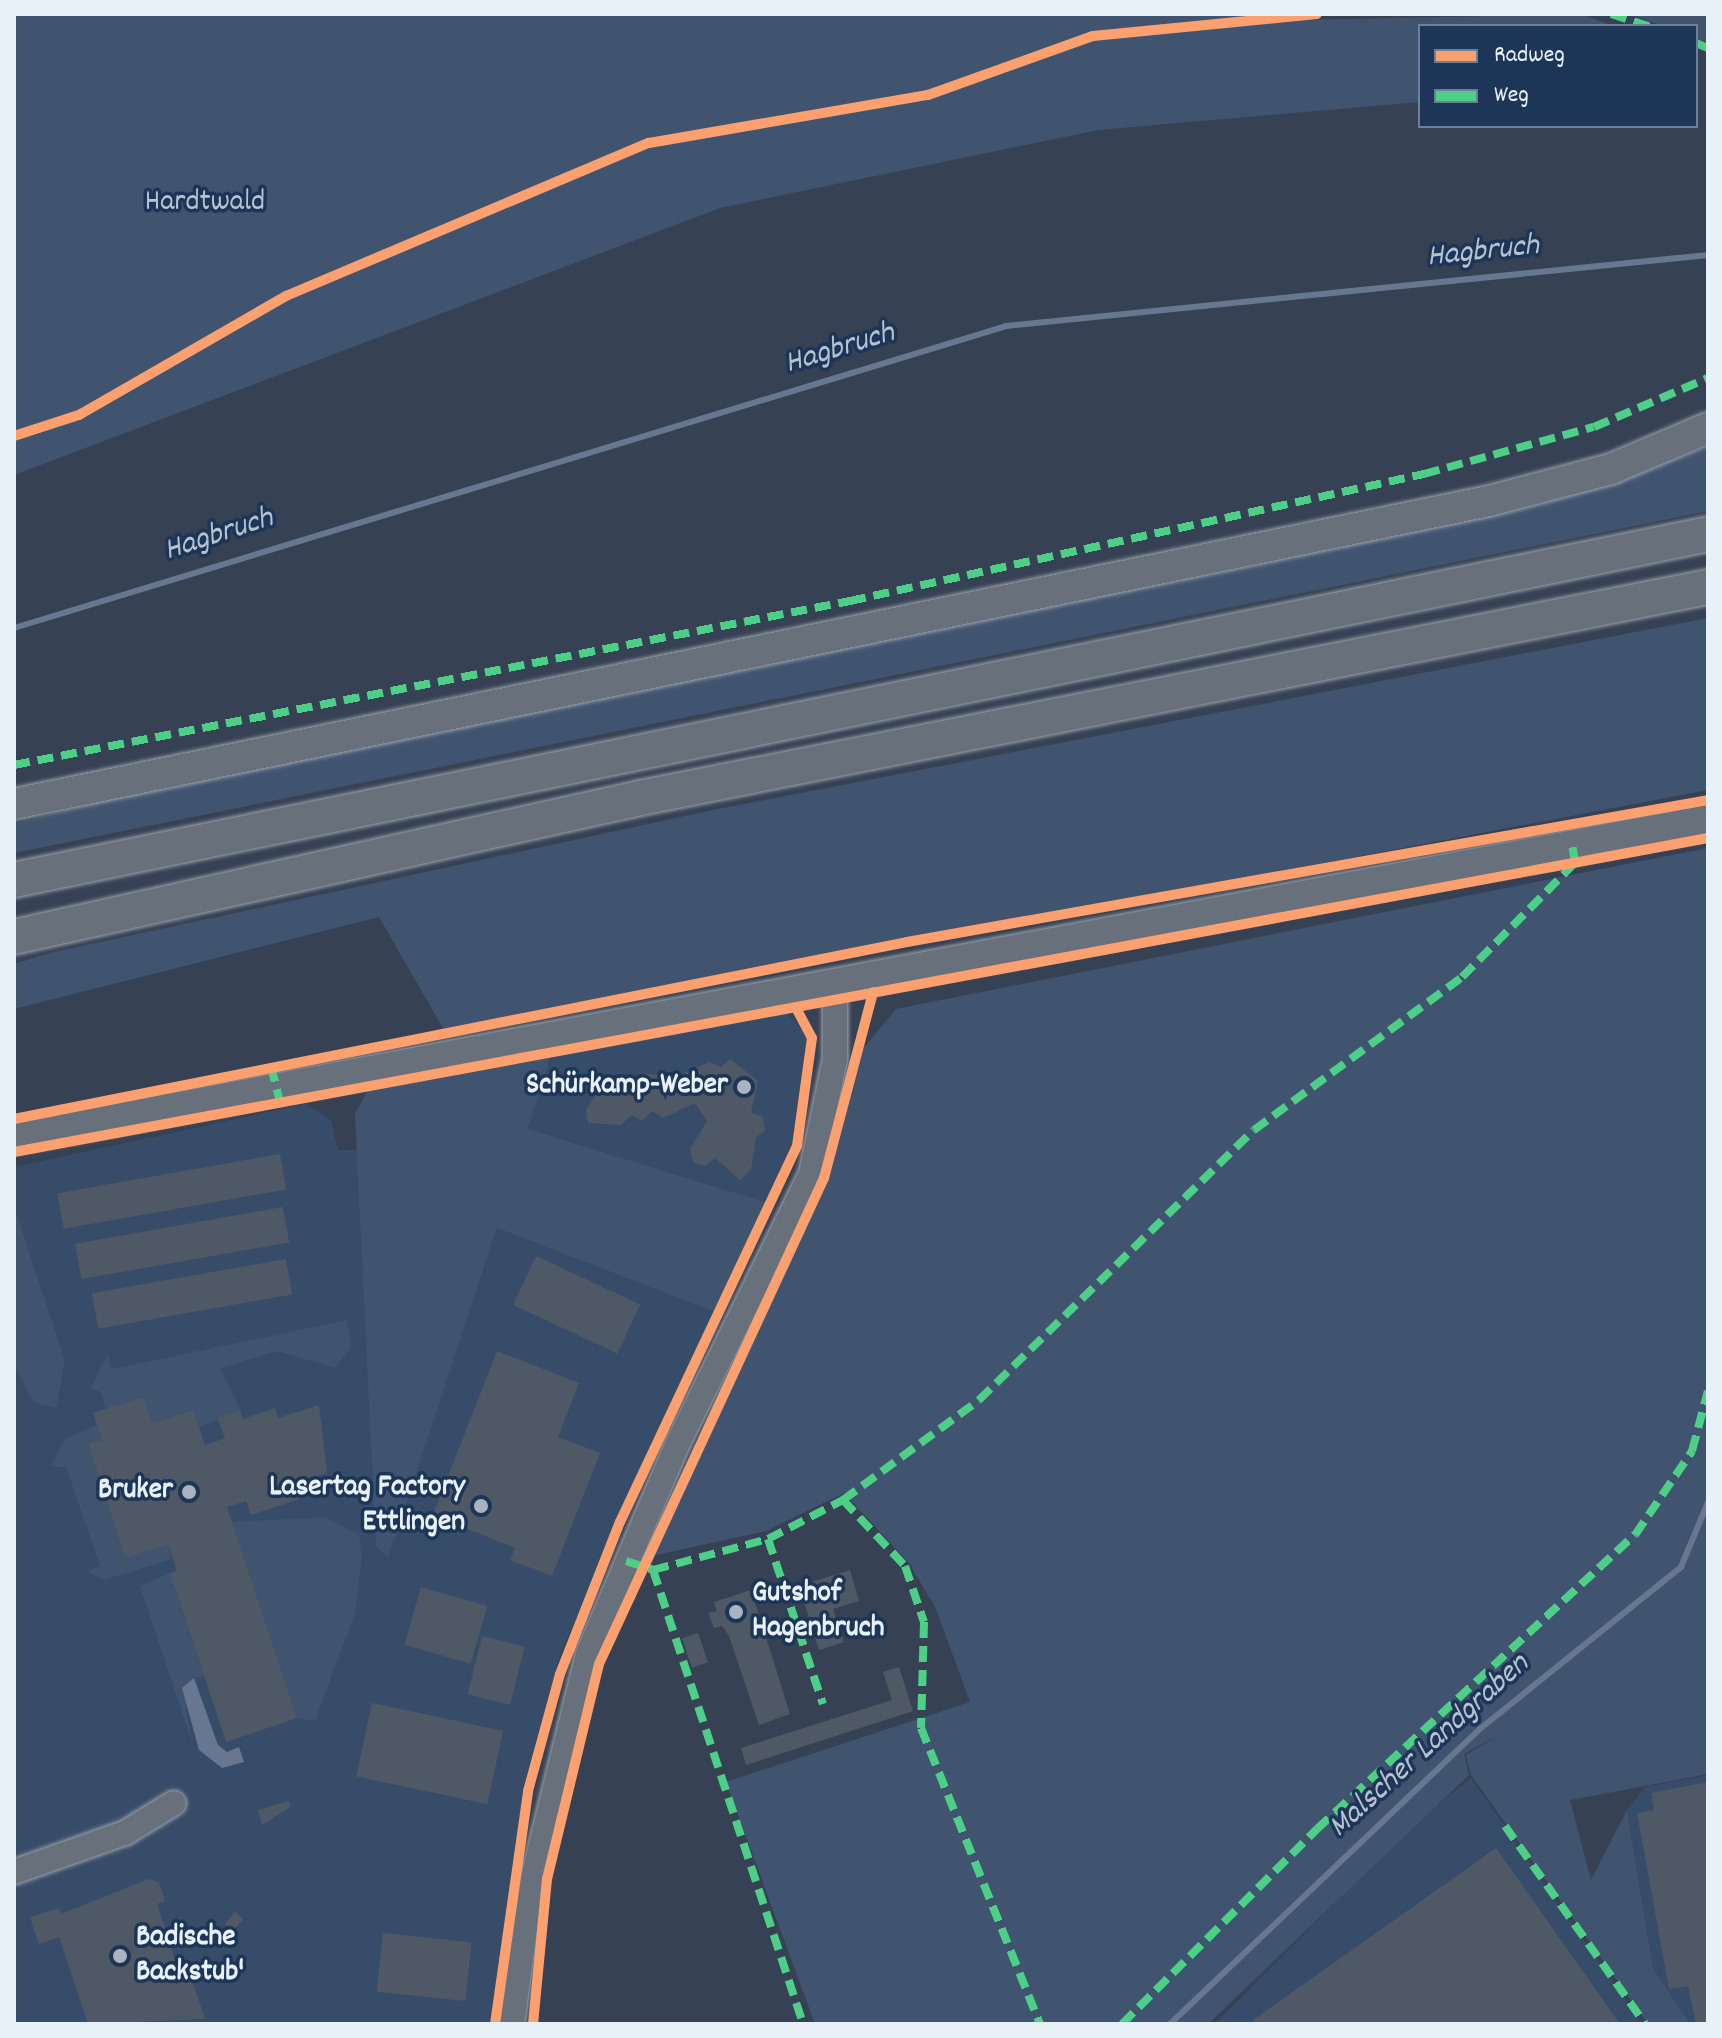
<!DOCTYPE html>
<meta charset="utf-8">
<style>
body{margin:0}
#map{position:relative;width:1722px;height:2038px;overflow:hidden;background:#364254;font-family:Dekko,sans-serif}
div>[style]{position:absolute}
.built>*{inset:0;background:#364c68}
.green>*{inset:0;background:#405470}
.water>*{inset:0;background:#66778f}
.stream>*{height:6px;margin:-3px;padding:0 3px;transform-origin:3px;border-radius:3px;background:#66778f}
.building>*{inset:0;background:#4f5966;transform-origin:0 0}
.roads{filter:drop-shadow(0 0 2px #9ba2ab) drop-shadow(0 0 2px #9ba2ab)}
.minor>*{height:24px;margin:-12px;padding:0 12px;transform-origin:12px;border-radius:12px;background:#68717b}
.major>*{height:30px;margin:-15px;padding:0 15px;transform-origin:15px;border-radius:15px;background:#68717b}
.highway>*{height:34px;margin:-17px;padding:0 17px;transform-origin:17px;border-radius:17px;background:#68717b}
.quiet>*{height:8px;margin-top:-4px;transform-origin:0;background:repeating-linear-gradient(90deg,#4dcf88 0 16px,transparent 0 24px)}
.cycleway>*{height:10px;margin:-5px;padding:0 5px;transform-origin:5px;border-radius:5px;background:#fca06f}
.dots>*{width:22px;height:22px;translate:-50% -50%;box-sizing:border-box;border:4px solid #1d3557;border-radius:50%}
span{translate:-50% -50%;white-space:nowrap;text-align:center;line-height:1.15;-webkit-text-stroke:7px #1d3557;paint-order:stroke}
.park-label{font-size:30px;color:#b6c3d0}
.poi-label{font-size:30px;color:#e8f1f8;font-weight:700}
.right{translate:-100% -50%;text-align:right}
.left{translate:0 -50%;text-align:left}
.water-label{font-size:32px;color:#b6c2d0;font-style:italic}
.frame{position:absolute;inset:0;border:16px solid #e8f1f8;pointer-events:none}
.legend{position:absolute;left:1418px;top:24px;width:280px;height:104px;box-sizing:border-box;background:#1d3557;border:2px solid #6e8097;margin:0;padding:10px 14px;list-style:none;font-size:24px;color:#e8f1f8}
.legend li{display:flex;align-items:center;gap:16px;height:40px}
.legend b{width:40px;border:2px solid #6e8097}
</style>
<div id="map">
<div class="built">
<i style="clip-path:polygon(786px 1013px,810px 1037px,793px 1144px,768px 1203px,528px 1129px,550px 1058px)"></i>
<i style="clip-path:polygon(306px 1104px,331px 1120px,338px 1150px,359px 1150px,376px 1547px,387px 1558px,497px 1228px,715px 1312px,561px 1652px,524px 1784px,492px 2024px,14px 2024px,14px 1167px)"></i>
<i style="clip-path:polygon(1708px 1775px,1708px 2024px,1690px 2024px,1653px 1968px,1627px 1810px,1645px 1787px)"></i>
<i style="clip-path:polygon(1471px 1778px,1642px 2024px,1215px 2024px,1408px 1829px)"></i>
</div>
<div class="green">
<i style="clip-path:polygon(14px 14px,1300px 14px,1301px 20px,1580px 14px,1614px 26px,1420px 26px,1420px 102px,1098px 130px,720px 208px,14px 475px)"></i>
<i style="clip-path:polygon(1630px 14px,1708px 14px,1708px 43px,1696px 38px,1696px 26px,1663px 26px)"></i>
<i style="clip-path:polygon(1708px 447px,1708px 511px,14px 853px,14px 824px,253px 761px,1256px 565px,1565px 497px)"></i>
<i style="clip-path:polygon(1708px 618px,1708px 790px,444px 1030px,379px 917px,14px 1009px,14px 964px,50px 953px,713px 810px)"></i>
<i style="clip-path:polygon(1708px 848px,1708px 1774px,1570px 1800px,1591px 1880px,1627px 1810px,1653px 1968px,1690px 2024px,1648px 2024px,1471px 1775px,1466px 1755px,1497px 1736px,1464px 1754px,1469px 1775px,1208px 2024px,815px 2024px,726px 1782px,970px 1702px,936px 1609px,909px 1563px,844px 1493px,766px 1531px,647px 1557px,827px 1184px,858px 1055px,896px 1009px)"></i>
<i style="clip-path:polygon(550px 1058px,528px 1129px,768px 1203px,715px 1312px,497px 1228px,388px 1558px,376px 1547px,355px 1114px,367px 1092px)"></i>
<i style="clip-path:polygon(14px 1206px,65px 1361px,56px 1408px,34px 1403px,14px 1365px)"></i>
<i style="clip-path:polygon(347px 1320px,351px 1348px,335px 1368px,278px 1351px,221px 1368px,240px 1410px,199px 1427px,193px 1410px,152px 1423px,143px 1397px,106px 1409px,100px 1391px,90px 1390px,108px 1353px,112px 1369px)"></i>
<i style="clip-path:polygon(97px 1425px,102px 1440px,88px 1445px,125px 1558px,168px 1544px,172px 1559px,104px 1580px,86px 1571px,100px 1566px,66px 1467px,51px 1467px,64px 1439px)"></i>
<i style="clip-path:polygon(326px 1517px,359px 1535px,362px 1558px,355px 1613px,315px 1721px,297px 1718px,231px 1522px)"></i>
<i style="clip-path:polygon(170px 1573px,204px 1677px,194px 1678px,186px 1710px,193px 1745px,140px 1586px)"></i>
</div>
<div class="water">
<i style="clip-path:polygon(194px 1678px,218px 1745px,227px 1752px,239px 1747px,244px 1762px,222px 1768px,199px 1750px,182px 1688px)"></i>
</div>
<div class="stream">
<i style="left:14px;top:628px;width:1037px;rotate:-16.93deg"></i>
<i style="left:1006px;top:326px;width:706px;rotate:-5.78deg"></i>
<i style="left:1170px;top:2024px;width:429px;rotate:-43.6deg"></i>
<i style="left:1481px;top:1728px;width:257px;rotate:-38.8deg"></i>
<i style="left:1681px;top:1567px;width:70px;rotate:-67.4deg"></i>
</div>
<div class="building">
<i style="clip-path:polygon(730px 1059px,758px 1081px,751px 1113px,763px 1117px,765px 1131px,756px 1137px,751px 1170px,740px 1180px,715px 1158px,705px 1166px,693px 1162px,690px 1149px,707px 1121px,695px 1103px,663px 1118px,652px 1111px,642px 1121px,631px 1115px,621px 1125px,588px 1123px,586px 1110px,604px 1082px,615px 1087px,625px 1077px,636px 1083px,646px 1074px,679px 1075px,709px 1062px,721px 1067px)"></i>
<i style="left:280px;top:1154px;width:36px;height:226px;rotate:80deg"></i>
<i style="left:283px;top:1207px;width:36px;height:211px;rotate:80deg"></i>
<i style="left:536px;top:1256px;width:115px;height:54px;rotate:25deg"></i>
<i style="left:286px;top:1259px;width:36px;height:197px;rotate:80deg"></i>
<i style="clip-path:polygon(497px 1351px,579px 1383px,558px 1437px,600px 1453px,552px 1576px,510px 1560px,515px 1548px,433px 1515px)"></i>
<i style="clip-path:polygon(143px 1397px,152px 1423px,193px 1410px,205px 1445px,225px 1438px,217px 1418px,240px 1410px,243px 1419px,275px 1408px,278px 1418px,319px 1405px,327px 1473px,301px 1482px,306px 1497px,251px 1515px,246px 1501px,227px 1507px,297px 1718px,226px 1742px,170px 1573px,177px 1571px,168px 1544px,125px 1558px,88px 1444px,102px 1440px,93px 1413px)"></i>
<i style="clip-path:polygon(850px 1570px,859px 1601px,833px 1609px,844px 1642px,819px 1650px,799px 1586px)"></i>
<i style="left:421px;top:1587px;width:69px;height:60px;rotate:16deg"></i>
<i style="clip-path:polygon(751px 1590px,790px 1714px,759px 1725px,729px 1636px,722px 1626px,714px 1628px,708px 1613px,717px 1611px,714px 1602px)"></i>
<i style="left:698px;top:1633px;width:31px;height:17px;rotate:71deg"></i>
<i style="left:482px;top:1636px;width:44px;height:60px;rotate:14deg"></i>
<i style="clip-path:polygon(899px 1667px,913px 1711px,746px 1765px,741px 1748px,892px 1700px,883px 1672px)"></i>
<i style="left:372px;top:1703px;width:134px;height:75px;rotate:12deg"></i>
<i style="clip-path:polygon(1708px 1782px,1708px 2022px,1696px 2024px,1688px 1986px,1669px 1989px,1637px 1813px,1654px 1810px,1651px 1793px)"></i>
<i style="clip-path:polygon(289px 1801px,291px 1807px,262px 1825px,258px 1810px)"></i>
<i style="clip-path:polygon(1496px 1848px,1620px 2024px,1256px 2024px,1253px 2020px)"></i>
<i style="clip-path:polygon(149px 1879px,159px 1882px,165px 1901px,157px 1904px,179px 1972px,188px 1969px,205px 2019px,88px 2024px,59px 1937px,39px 1944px,30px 1917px,59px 1908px,61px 1914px)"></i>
<i style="left:235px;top:1912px;width:11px;height:16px;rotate:41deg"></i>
<i style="left:383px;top:1933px;width:89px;height:59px;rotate:6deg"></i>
</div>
<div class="roads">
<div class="minor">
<i style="left:14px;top:1872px;width:118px;rotate:-19.4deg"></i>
<i style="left:125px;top:1833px;width:57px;rotate:-31.5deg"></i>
<i style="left:512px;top:2024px;width:139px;rotate:-82.2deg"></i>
<i style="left:531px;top:1886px;width:239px;rotate:-76.2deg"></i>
<i style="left:588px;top:1654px;width:232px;rotate:-66.9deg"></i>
<i style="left:679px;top:1441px;width:298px;rotate:-63.7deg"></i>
<i style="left:811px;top:1174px;width:117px;rotate:-78.2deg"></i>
<i style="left:835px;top:1059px;width:78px;rotate:-90deg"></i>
</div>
<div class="major">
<i style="left:14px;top:804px;width:1506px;rotate:-11.61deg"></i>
<i style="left:1489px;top:501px;width:126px;rotate:-14.7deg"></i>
<i style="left:1611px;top:469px;width:105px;rotate:-22.9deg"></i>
<i style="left:14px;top:1138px;width:1724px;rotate:-10.63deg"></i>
</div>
<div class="highway">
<i style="left:14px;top:880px;width:1729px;rotate:-11.54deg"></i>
<i style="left:14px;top:937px;width:641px;rotate:-12.52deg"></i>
<i style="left:640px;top:798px;width:1089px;rotate:-11.18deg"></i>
</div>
</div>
<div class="quiet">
<i style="left:1611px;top:14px;width:40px;rotate:18deg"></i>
<i style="left:1696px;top:43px;width:13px;rotate:23deg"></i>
<i style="left:14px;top:765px;width:852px;rotate:-11.1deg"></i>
<i style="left:850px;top:601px;width:588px;rotate:-12.48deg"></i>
<i style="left:1424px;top:474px;width:176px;rotate:-15.5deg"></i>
<i style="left:1594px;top:427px;width:124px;rotate:-23.3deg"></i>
<i style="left:271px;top:1066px;width:38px;rotate:76deg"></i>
<i style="left:843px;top:1500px;width:91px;rotate:46.8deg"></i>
<i style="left:905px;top:1566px;width:59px;rotate:71.3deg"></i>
<i style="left:924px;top:1622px;width:106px;rotate:91.6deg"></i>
<i style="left:921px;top:1728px;width:319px;rotate:68.1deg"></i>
<i style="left:768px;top:1539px;width:174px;rotate:71.6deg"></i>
<i style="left:626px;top:1561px;width:28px;rotate:18deg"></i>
<i style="left:653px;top:1570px;width:119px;rotate:-15.1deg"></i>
<i style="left:768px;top:1539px;width:85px;rotate:-27.5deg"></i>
<i style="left:843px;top:1500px;width:169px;rotate:-36.3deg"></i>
<i style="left:979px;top:1400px;width:385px;rotate:-44.5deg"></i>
<i style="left:1254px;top:1130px;width:258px;rotate:-36.3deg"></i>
<i style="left:1462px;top:977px;width:161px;rotate:-45.3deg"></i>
<i style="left:1575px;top:863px;width:19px;rotate:-99deg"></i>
<i style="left:653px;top:1570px;width:478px;rotate:71.7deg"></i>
<i style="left:1505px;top:1826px;width:242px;rotate:54.7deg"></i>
<i style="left:1122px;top:2024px;width:276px;rotate:-45deg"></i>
<i style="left:1317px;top:1829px;width:433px;rotate:-42.8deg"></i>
<i style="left:1635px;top:1535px;width:102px;rotate:-55.8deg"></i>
<i style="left:1692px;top:1451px;width:62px;rotate:-75.1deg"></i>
</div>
<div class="cycleway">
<i style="left:14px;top:436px;width:68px;rotate:-17.9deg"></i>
<i style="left:79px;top:415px;width:239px;rotate:-29.9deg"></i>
<i style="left:286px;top:296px;width:394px;rotate:-22.9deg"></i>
<i style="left:649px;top:143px;width:283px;rotate:-9.8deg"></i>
<i style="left:928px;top:95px;width:175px;rotate:-19.7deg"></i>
<i style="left:1093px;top:36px;width:225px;rotate:-5.6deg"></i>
<i style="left:14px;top:1119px;width:910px;rotate:-11.21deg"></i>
<i style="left:907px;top:942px;width:813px;rotate:-10.05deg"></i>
<i style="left:14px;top:1152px;width:1723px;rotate:-10.5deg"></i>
<i style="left:495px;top:2024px;width:235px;rotate:-81.9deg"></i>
<i style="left:528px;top:1791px;width:121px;rotate:-74.7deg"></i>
<i style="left:560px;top:1674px;width:163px;rotate:-68.5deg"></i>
<i style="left:620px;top:1522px;width:416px;rotate:-64.8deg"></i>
<i style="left:797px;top:1146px;width:109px;rotate:-82.1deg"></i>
<i style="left:812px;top:1038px;width:34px;rotate:-118deg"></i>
<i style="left:533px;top:2024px;width:146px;rotate:-84.5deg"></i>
<i style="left:547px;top:1879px;width:221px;rotate:-76.4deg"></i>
<i style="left:599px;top:1664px;width:536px;rotate:-65.16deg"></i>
<i style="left:824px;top:1178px;width:192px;rotate:-75.2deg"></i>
</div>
<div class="dots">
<i style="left:744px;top:1087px;background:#aab4bf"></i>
<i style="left:189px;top:1492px;background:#aab4bf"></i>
<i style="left:481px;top:1506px;background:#aab4bf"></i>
<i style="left:736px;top:1612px;background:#aab4bf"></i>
<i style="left:120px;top:1956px;background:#aab4bf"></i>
</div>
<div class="park-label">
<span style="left:205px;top:204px">Hardtwald</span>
</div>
<div class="poi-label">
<span class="right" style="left:728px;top:1087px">Schürkamp-Weber</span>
<span class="right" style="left:465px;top:1506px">Lasertag Factory<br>Ettlingen</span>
<span class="right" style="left:173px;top:1492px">Bruker</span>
<span class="left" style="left:752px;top:1612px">Gutshof<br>Hagenbruch</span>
<span class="left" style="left:136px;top:1956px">Badische<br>Backstub'</span>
</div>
<div class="water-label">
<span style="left:1483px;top:253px;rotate:-6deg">Hagbruch</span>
<span style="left:840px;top:350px;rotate:-17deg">Hagbruch</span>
<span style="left:219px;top:536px;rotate:-18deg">Hagbruch</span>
<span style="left:1430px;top:1747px;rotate:-42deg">Malscher Landgraben</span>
</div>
<div class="frame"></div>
<ul class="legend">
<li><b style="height:10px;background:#fca06f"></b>Radweg</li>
<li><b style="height:10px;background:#4dcf88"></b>Weg</li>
</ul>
</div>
